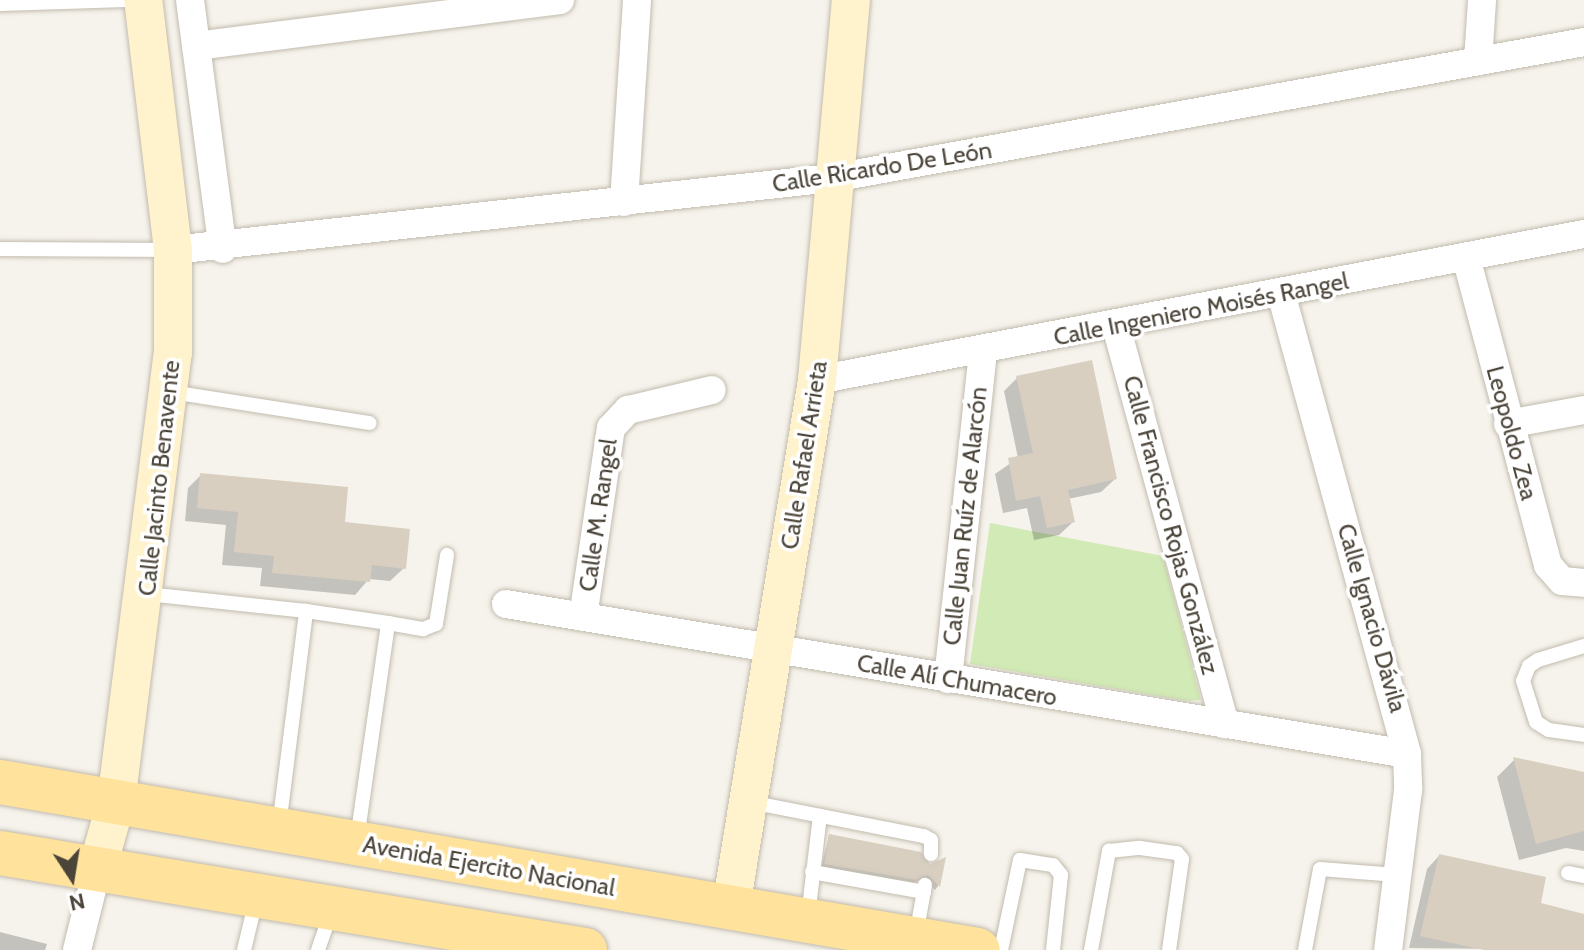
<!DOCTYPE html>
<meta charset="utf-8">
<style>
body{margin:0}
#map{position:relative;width:1584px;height:950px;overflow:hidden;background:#f6f3ec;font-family:Cabin,sans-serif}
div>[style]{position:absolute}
.green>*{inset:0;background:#d2eab5}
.shadow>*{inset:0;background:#0003}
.building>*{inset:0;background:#d8cfc1}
.roads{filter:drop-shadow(0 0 2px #c2bbae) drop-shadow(0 0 2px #c2bbae)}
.lane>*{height:14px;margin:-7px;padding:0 7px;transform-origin:7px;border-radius:7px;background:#fff}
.street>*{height:28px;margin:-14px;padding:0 14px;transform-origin:14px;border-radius:14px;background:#fff}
.secondary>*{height:38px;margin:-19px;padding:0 19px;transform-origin:19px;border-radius:19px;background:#fff3cd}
.primary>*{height:44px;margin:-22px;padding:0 22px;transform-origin:22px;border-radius:22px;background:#ffe39c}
span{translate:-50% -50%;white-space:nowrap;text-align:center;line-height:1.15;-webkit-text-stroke:7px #fff;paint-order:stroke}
.street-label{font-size:24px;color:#4b4439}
.north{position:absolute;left:32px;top:838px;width:80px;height:80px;-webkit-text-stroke:6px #fff;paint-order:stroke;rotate:168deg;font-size:22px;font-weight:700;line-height:32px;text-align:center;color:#4b4439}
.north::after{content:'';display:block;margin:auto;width:28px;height:36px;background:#4b4439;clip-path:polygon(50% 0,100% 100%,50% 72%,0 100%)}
</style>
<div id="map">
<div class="green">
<i style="clip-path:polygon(990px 523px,1163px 556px,1201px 700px,1186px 701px,970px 664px)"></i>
</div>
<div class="shadow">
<i style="clip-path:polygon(1017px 378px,1115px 479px,1101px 492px,1068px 499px,1073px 522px,1059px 535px,1034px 540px,1027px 508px,1003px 513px,995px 474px,1018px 458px,1004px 391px)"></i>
<i style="clip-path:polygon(201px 475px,343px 524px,404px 568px,390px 581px,369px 579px,355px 595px,260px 586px,262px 568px,222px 565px,226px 525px,185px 521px,188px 488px)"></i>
<i style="clip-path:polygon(1514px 760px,1584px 775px,1584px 851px,1566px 848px,1519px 860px,1497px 777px)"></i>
<i style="clip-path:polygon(829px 836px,930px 866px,943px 860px,938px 886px,935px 890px,923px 878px,911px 884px,821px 868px)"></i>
<i style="clip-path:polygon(1439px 856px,1538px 905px,1584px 918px,1584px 950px,1409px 948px,1427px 869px)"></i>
<i style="clip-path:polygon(0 932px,47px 944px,45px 950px,0 950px)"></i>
</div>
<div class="building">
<i style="clip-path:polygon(1092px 360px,1117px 479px,1068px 490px,1075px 522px,1047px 528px,1040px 496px,1016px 501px,1008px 458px,1033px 453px,1016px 376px)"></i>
<i style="clip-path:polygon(200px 473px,348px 487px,345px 522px,410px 529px,406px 569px,372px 565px,370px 582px,272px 573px,274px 556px,234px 552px,238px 512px,197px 508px)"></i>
<i style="clip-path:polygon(1513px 757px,1584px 772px,1584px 831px,1536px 844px)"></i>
<i style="clip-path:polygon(829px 834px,921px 852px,930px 864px,946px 857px,940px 887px,928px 875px,916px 880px,824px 864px)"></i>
<i style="clip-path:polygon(1439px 854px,1546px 877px,1541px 903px,1584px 914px,1584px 950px,1484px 950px,1420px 936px)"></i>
</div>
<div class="roads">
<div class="lane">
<i style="left:0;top:4px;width:127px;rotate:-1.8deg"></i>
<i style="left:0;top:249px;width:173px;rotate:0.3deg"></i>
<i style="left:171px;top:392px;width:201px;rotate:8.9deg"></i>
<i style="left:147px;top:594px;width:160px;rotate:6.1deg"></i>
<i style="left:1584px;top:646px;width:48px;rotate:163.1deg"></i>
<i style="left:1538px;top:660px;width:11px;rotate:146deg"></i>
<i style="left:1529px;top:666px;width:16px;rotate:112deg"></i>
<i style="left:1523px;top:681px;width:43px;rotate:72.4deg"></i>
<i style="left:1536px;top:722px;width:15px;rotate:32deg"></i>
<i style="left:1549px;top:730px;width:35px;rotate:8deg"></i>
<i style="left:750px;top:802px;width:177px;rotate:11.1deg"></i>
<i style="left:924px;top:836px;width:8px;rotate:30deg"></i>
<i style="left:931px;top:840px;width:14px;rotate:90deg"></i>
<i style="left:279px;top:826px;width:217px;rotate:-82.8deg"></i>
<i style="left:306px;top:611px;width:83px;rotate:8.3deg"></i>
<i style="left:357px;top:839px;width:218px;rotate:-81.8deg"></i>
<i style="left:388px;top:623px;width:36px;rotate:10deg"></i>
<i style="left:423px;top:629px;width:14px;rotate:-21deg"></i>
<i style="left:436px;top:624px;width:70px;rotate:-80.9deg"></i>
<i style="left:812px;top:872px;width:114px;rotate:10.1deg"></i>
<i style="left:1568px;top:873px;width:16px;rotate:11deg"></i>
<i style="left:808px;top:916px;width:101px;rotate:-83.2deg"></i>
<i style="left:916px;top:935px;width:51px;rotate:-79.8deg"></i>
<i style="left:244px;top:950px;width:51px;rotate:-76.5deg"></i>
<i style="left:318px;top:950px;width:39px;rotate:-71deg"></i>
<i style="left:1001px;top:950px;width:92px;rotate:-78.1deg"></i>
<i style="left:1020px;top:860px;width:33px;rotate:9deg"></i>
<i style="left:1053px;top:865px;width:13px;rotate:51deg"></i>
<i style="left:1061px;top:875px;width:75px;rotate:96.1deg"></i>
<i style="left:1091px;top:950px;width:101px;rotate:-79.7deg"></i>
<i style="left:1109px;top:851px;width:31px;rotate:-6deg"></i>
<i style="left:1140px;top:848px;width:37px;rotate:8deg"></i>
<i style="left:1177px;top:853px;width:8px;rotate:50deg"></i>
<i style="left:1182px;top:859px;width:92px;rotate:98.1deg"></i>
<i style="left:1305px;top:950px;width:82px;rotate:-79.5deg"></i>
<i style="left:1320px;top:869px;width:77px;rotate:4.5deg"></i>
</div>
<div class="street">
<i style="left:190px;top:0;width:251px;rotate:82.5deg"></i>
<i style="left:196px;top:46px;width:367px;rotate:-7.2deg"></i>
<i style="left:1478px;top:61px;width:61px;rotate:-86.2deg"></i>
<i style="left:624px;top:202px;width:202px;rotate:-86.3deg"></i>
<i style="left:173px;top:250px;width:664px;rotate:-6.23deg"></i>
<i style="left:833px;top:178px;width:763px;rotate:-10.26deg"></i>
<i style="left:1466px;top:257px;width:319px;rotate:75.1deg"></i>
<i style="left:1548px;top:565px;width:21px;rotate:49deg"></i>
<i style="left:1562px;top:581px;width:22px;rotate:5deg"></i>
<i style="left:1281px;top:293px;width:478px;rotate:74.7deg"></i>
<i style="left:1407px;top:754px;width:36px;rotate:88deg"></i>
<i style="left:1408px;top:790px;width:161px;rotate:97.1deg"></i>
<i style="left:1116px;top:326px;width:413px;rotate:74.7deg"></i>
<i style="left:817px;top:380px;width:781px;rotate:-10.78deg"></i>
<i style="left:1508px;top:424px;width:77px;rotate:-10.4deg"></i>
<i style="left:506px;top:604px;width:913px;rotate:9.45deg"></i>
<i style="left:583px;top:617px;width:191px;rotate:-81.6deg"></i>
<i style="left:611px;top:428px;width:25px;rotate:-47deg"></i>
<i style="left:628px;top:410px;width:86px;rotate:-13.4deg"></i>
<i style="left:948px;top:679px;width:329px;rotate:-83.9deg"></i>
<i style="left:77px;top:950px;width:82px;rotate:-76deg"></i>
</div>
<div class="secondary">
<i style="left:97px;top:870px;width:71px;rotate:-74.4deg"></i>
<i style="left:116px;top:802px;width:453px;rotate:-82.8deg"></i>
<i style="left:173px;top:353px;width:103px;rotate:-90deg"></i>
<i style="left:173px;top:250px;width:252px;rotate:-96.8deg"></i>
<i style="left:731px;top:907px;width:534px;rotate:-80.73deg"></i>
<i style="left:817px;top:380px;width:382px;rotate:-84.9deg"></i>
</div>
<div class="primary">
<i style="left:0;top:782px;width:992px;rotate:9.75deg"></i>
<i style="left:0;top:853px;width:593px;rotate:9.41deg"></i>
</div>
</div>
<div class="street-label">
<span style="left:882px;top:167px;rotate:-9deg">Calle Ricardo De León</span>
<span style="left:1201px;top:309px;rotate:-11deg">Calle Ingeniero Moisés Rangel</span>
<span style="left:1512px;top:433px;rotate:75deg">Leopoldo Zea</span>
<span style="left:804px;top:455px;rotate:-81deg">Calle Rafael Arrieta</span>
<span style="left:159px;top:478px;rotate:-84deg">Calle Jacinto Benavente</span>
<span style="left:598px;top:515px;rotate:-82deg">Calle M. Rangel</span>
<span style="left:965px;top:516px;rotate:-84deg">Calle Juan Ruíz de Alarcón</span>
<span style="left:1171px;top:525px;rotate:75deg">Calle Francisco Rojas González</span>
<span style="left:1372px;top:618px;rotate:74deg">Calle Ignacio Dávila</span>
<span style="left:957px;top:680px;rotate:10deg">Calle Alí Chumacero</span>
<span style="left:489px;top:866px;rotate:10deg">Avenida Ejercito Nacional</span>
</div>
<div class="north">N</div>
</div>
